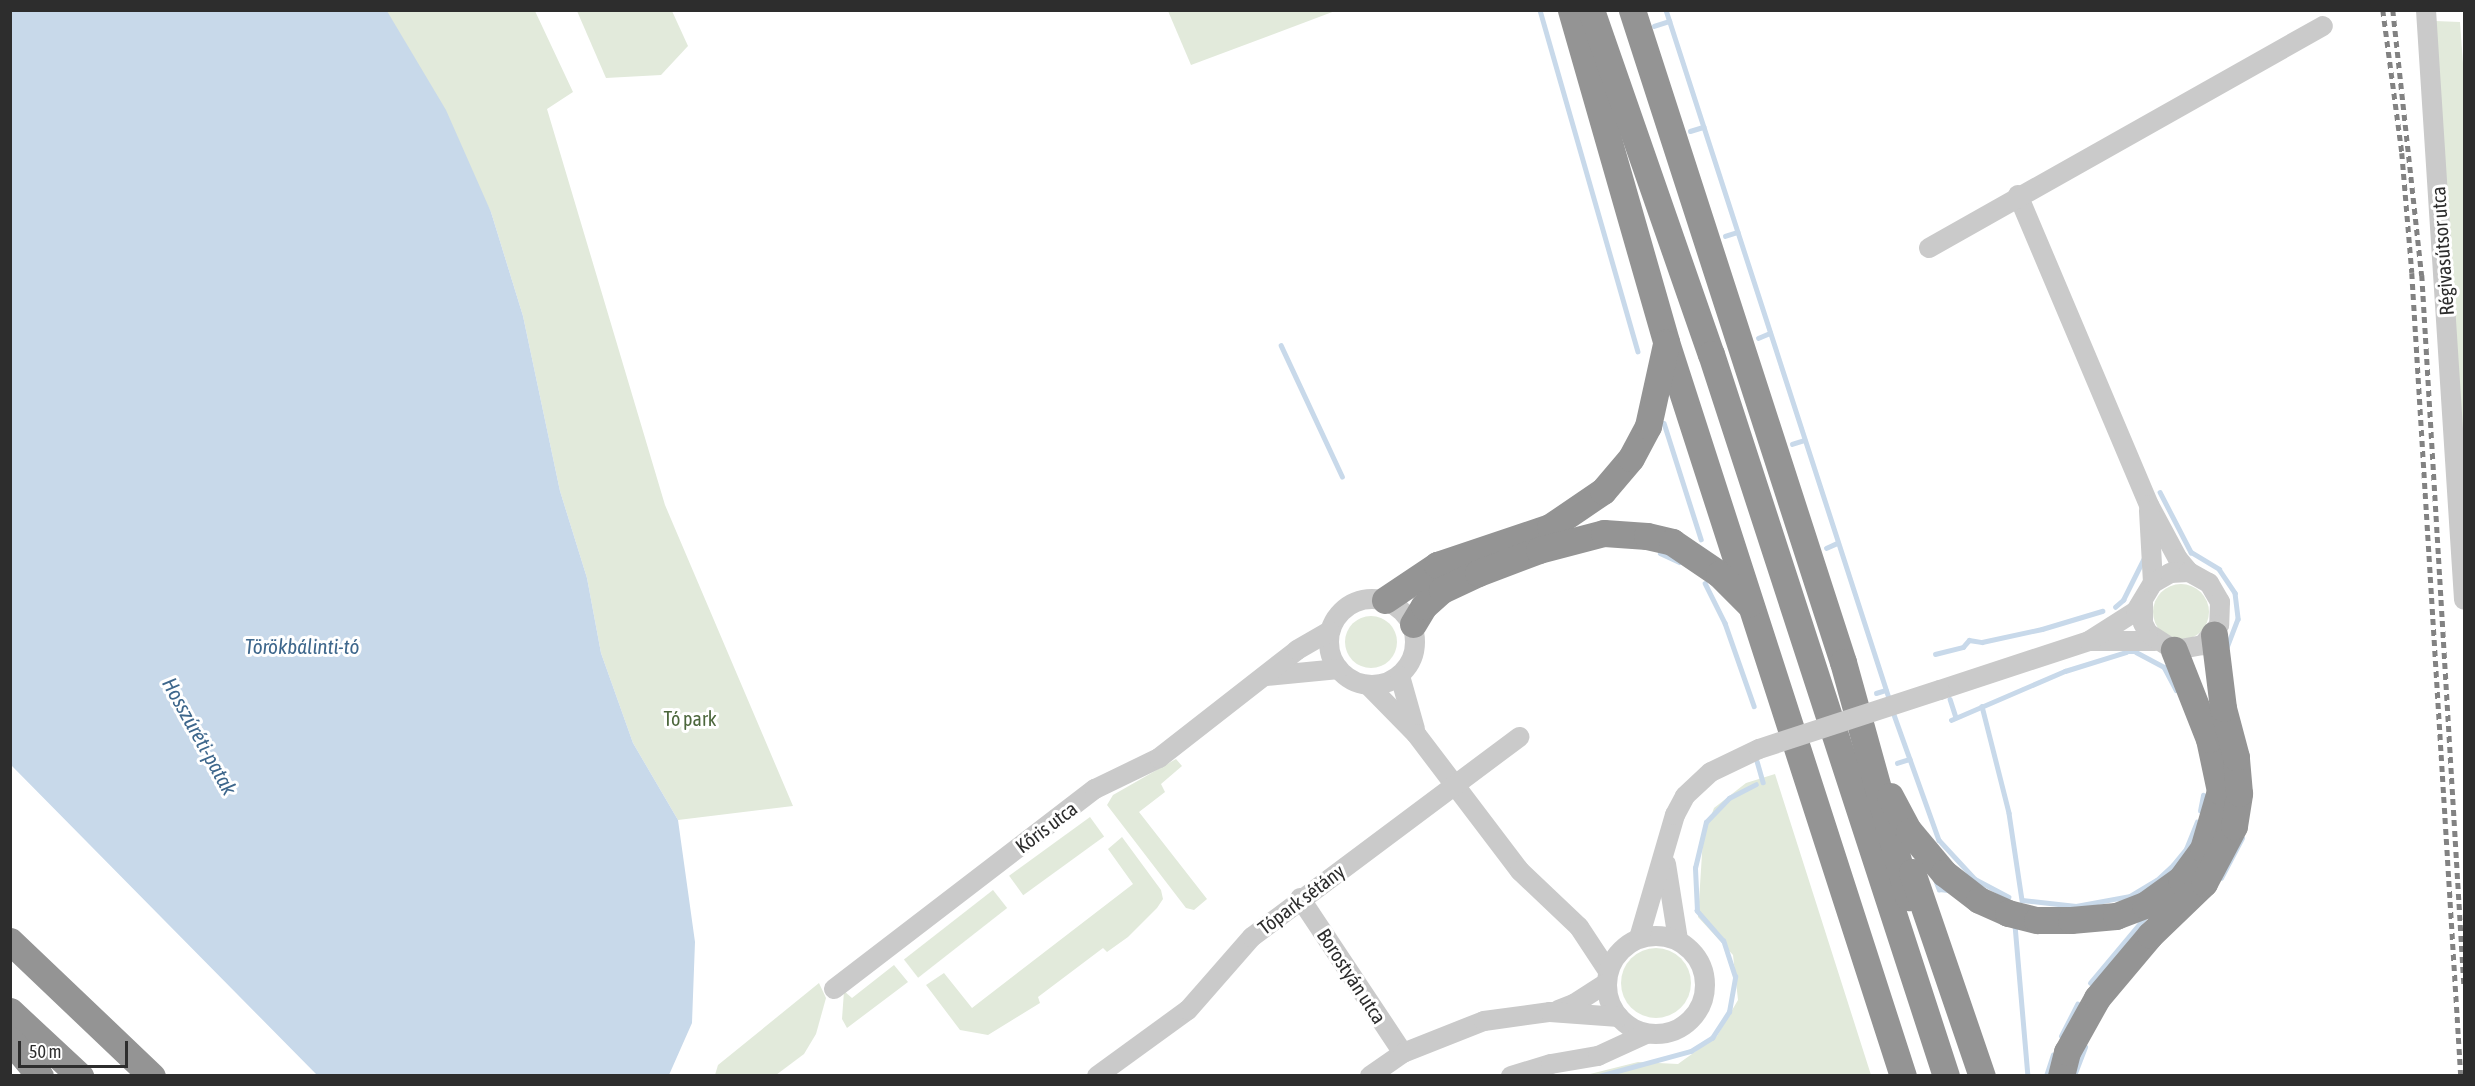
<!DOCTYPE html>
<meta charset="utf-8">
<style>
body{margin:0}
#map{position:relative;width:2475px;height:1086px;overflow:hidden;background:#fff;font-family:"Asap Condensed",sans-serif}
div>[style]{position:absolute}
.green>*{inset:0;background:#e2eadb;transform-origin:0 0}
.round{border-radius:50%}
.water>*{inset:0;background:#c8d9ea}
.stream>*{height:4.5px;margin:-2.25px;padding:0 2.25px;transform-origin:2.25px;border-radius:2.25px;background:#c8d9ea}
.minor>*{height:20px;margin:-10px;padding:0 10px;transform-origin:10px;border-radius:10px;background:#cacaca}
.minor>.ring{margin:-10px;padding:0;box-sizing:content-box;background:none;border:20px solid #cacaca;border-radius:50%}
.highway>*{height:27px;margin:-13.5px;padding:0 13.5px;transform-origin:13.5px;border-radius:13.5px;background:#949494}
.rail>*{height:4.5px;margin-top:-2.25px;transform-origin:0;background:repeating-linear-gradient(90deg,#828282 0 6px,transparent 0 10.5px)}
.minor-bridge>*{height:20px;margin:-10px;padding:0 10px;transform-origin:10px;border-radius:10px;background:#cacaca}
span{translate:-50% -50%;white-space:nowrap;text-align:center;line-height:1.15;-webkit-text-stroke:6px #fff;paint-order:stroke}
.street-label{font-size:20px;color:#2d2d2d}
.park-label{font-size:20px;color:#4c673c}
.water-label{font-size:21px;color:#3e678c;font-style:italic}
.frame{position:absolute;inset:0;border:12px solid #2d2d2d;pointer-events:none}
.scale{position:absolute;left:18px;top:1041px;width:110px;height:27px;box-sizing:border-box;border:3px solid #2d2d2d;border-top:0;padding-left:8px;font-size:18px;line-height:21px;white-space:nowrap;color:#2d2d2d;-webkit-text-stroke:4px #fff;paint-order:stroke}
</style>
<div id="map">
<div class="green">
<i style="clip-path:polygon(386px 11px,535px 11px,573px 92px,547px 109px,665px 505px,793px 806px,678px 820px,633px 743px,601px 653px,587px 578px,560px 491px,523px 316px,491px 212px)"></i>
<i style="clip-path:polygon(577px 11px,672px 11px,688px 46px,661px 75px,606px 78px)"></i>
<i style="clip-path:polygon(1168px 11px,1335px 11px,1191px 65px)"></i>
<i style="clip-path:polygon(2435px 21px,2460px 22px,2464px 78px,2464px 456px)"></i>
<i class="round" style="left:2153px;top:584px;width:56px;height:56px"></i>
<i class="round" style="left:1345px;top:616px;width:52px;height:52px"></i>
<i style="clip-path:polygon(1176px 759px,1182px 766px,1161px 784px,1165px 792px,1139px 812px,1207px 899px,1194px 910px,1186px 908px,1107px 805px,1113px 795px)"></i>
<i style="clip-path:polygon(1775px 774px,1871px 1075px,1586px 1075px,1638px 1062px,1678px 1064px,1717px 1036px,1738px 1000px,1733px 955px,1698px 917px,1703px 838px,1714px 808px,1746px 783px)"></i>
<i style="left:1090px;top:817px;width:24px;height:100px;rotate:54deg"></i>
<i style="clip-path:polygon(1122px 837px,1161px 890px,1163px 899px,1157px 908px,1128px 937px,1107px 952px,1103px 948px,1038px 997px,1040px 1003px,988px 1035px,960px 1030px,926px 985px,944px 973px,972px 1008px,1133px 884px,1108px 849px)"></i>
<i style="left:993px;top:890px;width:23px;height:113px;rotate:52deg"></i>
<i class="round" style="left:1621px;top:948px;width:70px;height:70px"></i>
<i style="clip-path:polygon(894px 965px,908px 982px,847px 1028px,842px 1019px,844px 991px,852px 998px)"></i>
<i style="clip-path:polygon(819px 983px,826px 998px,816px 1034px,804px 1054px,776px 1075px,715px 1075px,718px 1065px)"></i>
</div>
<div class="water">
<i style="clip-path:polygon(11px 10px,387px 11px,446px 110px,491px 212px,523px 316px,560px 491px,587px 578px,601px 653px,633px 743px,678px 820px,695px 942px,692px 1023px,669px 1075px,317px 1075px,11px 765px)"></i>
</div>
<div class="stream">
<i style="left:1540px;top:10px;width:355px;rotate:74deg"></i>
<i style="left:1666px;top:10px;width:726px;rotate:72.04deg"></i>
<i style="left:1654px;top:26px;width:16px;rotate:-18deg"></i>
<i style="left:1690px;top:131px;width:14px;rotate:-17deg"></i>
<i style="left:1725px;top:236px;width:13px;rotate:-18deg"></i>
<i style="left:1758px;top:338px;width:13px;rotate:-23deg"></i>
<i style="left:1281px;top:345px;width:145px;rotate:65deg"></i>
<i style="left:1664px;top:423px;width:122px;rotate:72.3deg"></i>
<i style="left:1792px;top:444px;width:13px;rotate:-18deg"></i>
<i style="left:2160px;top:492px;width:68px;rotate:62.7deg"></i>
<i style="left:2191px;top:552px;width:33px;rotate:31deg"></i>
<i style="left:2219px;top:569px;width:29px;rotate:56deg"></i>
<i style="left:2235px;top:593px;width:26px;rotate:83deg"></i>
<i style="left:2238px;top:619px;width:31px;rotate:111deg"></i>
<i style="left:1826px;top:548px;width:12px;rotate:-24deg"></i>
<i style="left:1660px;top:553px;width:21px;rotate:25deg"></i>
<i style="left:1705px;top:583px;width:45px;rotate:63.4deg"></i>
<i style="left:1725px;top:623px;width:88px;rotate:70.7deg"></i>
<i style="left:2115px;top:607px;width:11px;rotate:-41deg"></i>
<i style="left:2123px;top:600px;width:45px;rotate:-63.4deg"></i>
<i style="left:1935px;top:654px;width:29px;rotate:-14deg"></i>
<i style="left:1963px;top:647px;width:9px;rotate:-49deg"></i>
<i style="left:1969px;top:640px;width:13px;rotate:9deg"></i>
<i style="left:1982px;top:642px;width:61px;rotate:-12.2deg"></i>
<i style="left:2042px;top:629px;width:63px;rotate:-16.7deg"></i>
<i style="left:1876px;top:693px;width:10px;rotate:-17deg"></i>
<i style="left:1950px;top:699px;width:19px;rotate:72deg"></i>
<i style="left:1982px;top:706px;width:110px;rotate:75.8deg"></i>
<i style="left:2009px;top:813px;width:88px;rotate:81.5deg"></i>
<i style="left:2022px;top:900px;width:54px;rotate:6.3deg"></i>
<i style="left:2076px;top:906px;width:55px;rotate:-10.5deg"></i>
<i style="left:2130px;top:896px;width:31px;rotate:-31deg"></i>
<i style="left:2157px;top:880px;width:22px;rotate:-43deg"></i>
<i style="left:2173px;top:865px;width:21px;rotate:-51deg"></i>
<i style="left:2186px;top:849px;width:29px;rotate:-68deg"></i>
<i style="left:1892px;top:709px;width:139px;rotate:70.3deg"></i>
<i style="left:1939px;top:840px;width:53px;rotate:47.3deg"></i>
<i style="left:1975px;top:879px;width:38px;rotate:28deg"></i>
<i style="left:1951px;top:720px;width:124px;rotate:-23.3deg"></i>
<i style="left:2065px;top:671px;width:64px;rotate:-17.3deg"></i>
<i style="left:2126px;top:652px;width:10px"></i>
<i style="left:2136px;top:652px;width:32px;rotate:28deg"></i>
<i style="left:2164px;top:667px;width:26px;rotate:62deg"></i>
<i style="left:1757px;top:761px;width:22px;rotate:74deg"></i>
<i style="left:1897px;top:763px;width:13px;rotate:-18deg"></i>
<i style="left:2200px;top:811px;width:16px;rotate:-79deg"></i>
<i style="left:2221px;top:878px;width:45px;rotate:-62.3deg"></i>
<i style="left:1936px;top:881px;width:9px;rotate:69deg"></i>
<i style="left:1939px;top:889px;width:9px;rotate:6deg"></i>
<i style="left:2015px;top:925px;width:152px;rotate:85.1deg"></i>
<i style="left:2090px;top:983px;width:87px;rotate:-50.1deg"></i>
<i style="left:2061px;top:1036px;width:36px;rotate:-63deg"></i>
<i style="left:2075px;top:1073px;width:28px;rotate:-69deg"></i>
<i style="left:1599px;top:1076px;width:95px;rotate:-15.2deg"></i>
<i style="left:1691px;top:1051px;width:25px;rotate:-32deg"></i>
<i style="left:1712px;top:1038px;width:31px;rotate:-57deg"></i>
<i style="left:1729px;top:1012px;width:36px;rotate:-80deg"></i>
<i style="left:1735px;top:977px;width:38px;rotate:-108deg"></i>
<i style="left:1723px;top:941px;width:40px;rotate:-131deg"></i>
<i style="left:1697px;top:911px;width:43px;rotate:-92.7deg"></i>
<i style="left:1695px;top:868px;width:47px;rotate:-76.6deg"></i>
<i style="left:1706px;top:822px;width:33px;rotate:-46deg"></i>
<i style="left:1729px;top:798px;width:30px;rotate:-27deg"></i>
<i style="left:2046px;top:1076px;width:22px;rotate:-72deg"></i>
</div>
<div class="minor">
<i style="left:2426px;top:10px;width:591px;rotate:86.31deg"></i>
<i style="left:2018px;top:195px;width:337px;rotate:67.1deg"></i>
<i style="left:2149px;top:505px;width:61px;rotate:61.8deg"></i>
<i style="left:2178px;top:559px;width:17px;rotate:50deg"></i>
<i style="left:1929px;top:248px;width:452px;rotate:-29.4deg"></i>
<i style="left:2149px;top:511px;width:72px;rotate:86.8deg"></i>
<i class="ring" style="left:1329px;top:599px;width:66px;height:66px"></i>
<i style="left:2091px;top:641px;width:64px"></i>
<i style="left:1266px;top:676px;width:73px;rotate:-5.5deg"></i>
<i style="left:1400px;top:676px;width:55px;rotate:74.2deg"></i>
<i style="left:1368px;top:685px;width:69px;rotate:45.6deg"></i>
<i style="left:1416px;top:734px;width:172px;rotate:52.8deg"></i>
<i style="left:1520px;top:871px;width:81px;rotate:43.5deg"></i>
<i style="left:1579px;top:927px;width:53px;rotate:56.6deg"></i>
<i style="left:1940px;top:690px;width:157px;rotate:-18.2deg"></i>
<i style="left:2089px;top:641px;width:56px;rotate:-32.6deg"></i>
<i style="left:2136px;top:611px;width:33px;rotate:-59deg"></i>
<i style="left:2153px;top:583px;width:20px;rotate:-30deg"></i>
<i style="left:2170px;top:573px;width:19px;rotate:-3deg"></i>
<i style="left:2189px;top:572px;width:23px;rotate:29deg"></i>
<i style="left:2209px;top:583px;width:22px;rotate:60deg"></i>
<i style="left:2220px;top:602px;width:23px;rotate:92deg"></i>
<i style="left:2219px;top:625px;width:26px;rotate:129deg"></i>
<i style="left:2203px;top:645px;width:29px;rotate:170deg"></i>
<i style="left:2174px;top:650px;width:31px;rotate:-147deg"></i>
<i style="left:2148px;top:633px;width:11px;rotate:-117deg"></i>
<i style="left:2143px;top:623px;width:22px;rotate:-90deg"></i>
<i style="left:1666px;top:864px;width:77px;rotate:81deg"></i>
<i style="left:1300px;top:898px;width:186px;rotate:56.4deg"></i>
<i class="ring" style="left:1607px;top:936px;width:78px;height:78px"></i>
<i style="left:1639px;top:938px;width:128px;rotate:-73.7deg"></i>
<i style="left:1675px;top:815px;width:21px;rotate:-62deg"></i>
<i style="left:1685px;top:796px;width:35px;rotate:-43deg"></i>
<i style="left:1711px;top:772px;width:53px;rotate:-25.6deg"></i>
<i style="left:834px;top:989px;width:329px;rotate:-37.5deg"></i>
<i style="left:1095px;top:789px;width:71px;rotate:-25.8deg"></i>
<i style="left:1159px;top:758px;width:175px;rotate:-38deg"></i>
<i style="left:1297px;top:650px;width:38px;rotate:-30deg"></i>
<i style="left:1558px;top:1010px;width:17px;rotate:-21deg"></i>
<i style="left:1574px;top:1004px;width:38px;rotate:-33deg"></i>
<i style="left:1097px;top:1076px;width:112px;rotate:-36deg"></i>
<i style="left:1188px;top:1010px;width:97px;rotate:-48.8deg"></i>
<i style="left:1252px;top:937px;width:334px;rotate:-36.8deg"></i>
<i style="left:1370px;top:1076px;width:40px;rotate:-34.9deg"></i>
<i style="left:1403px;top:1053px;width:87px;rotate:-21.6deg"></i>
<i style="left:1484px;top:1021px;width:67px;rotate:-7.8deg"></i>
<i style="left:1550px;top:1012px;width:69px;rotate:4.1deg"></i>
<i style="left:1511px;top:1076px;width:42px;rotate:-16.7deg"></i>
<i style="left:1551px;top:1064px;width:48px;rotate:-9.7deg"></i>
<i style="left:1598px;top:1056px;width:53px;rotate:-24.6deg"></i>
</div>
<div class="highway">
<i style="left:1571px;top:10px;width:345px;rotate:74deg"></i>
<i style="left:1666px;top:342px;width:771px;rotate:72.11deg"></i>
<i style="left:1591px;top:10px;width:364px;rotate:70.8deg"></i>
<i style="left:1711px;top:354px;width:759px;rotate:71.97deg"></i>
<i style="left:1632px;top:10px;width:685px;rotate:72.07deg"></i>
<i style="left:1843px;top:662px;width:244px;rotate:74.5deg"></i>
<i style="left:1385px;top:600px;width:63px;rotate:-33.9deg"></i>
<i style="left:1437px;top:565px;width:119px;rotate:-18.6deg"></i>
<i style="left:1550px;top:527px;width:64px;rotate:-34.2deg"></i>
<i style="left:1603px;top:491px;width:43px;rotate:-49.7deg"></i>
<i style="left:1631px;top:458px;width:36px;rotate:-62deg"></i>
<i style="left:1648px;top:426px;width:84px;rotate:-77.6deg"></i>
<i style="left:1413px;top:624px;width:21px;rotate:-59deg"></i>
<i style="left:1424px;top:606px;width:24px;rotate:-42deg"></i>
<i style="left:1442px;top:590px;width:40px;rotate:-25deg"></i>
<i style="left:1478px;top:573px;width:65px;rotate:-20.7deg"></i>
<i style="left:1539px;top:550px;width:67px;rotate:-14.7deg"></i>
<i style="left:1604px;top:533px;width:43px;rotate:4deg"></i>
<i style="left:1647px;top:536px;width:26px;rotate:13deg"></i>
<i style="left:1672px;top:542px;width:57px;rotate:34.2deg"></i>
<i style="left:1719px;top:574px;width:42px;rotate:45deg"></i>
<i style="left:1890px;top:796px;width:40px;rotate:62deg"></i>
<i style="left:1909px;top:831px;width:55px;rotate:50.2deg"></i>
<i style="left:1944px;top:873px;width:44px;rotate:37.6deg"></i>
<i style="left:1979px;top:900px;width:32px;rotate:24deg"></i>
<i style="left:2008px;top:913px;width:30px;rotate:14deg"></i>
<i style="left:2037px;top:920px;width:34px"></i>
<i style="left:2071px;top:920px;width:45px;rotate:-5.1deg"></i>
<i style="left:2116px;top:916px;width:31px;rotate:-21deg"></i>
<i style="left:2145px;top:905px;width:44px;rotate:-35.8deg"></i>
<i style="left:2181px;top:879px;width:37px;rotate:-54deg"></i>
<i style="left:2203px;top:849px;width:60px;rotate:-73.7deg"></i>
<i style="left:2220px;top:791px;width:53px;rotate:-101.9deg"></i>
<i style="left:2209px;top:739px;width:96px;rotate:-111.5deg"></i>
<i style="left:1912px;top:872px;width:216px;rotate:71.1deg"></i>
<i style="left:10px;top:941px;width:196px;rotate:43.6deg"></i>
<i style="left:10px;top:1011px;width:96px;rotate:42.9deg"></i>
<i style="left:10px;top:1040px;width:47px;rotate:50.2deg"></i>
<i style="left:2061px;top:1076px;width:25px;rotate:-76deg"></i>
<i style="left:2067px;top:1052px;width:62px;rotate:-60.9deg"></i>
<i style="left:2097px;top:998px;width:82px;rotate:-49.9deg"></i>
<i style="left:2150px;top:935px;width:75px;rotate:-43.9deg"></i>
<i style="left:2204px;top:883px;width:64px;rotate:-62.2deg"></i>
<i style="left:2234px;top:826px;width:33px;rotate:-81deg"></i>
<i style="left:2239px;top:793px;width:36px;rotate:-95deg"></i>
<i style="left:2236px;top:757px;width:51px;rotate:-104.9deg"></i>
<i style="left:2223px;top:708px;width:74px;rotate:-97deg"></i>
</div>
<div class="rail">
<i style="left:2383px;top:10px;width:144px;rotate:82.4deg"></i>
<i style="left:2402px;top:153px;width:120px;rotate:85.2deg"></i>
<i style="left:2412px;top:273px;width:804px;rotate:86.51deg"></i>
<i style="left:2393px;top:10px;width:267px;rotate:83.8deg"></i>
<i style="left:2422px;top:275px;width:710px;rotate:86.61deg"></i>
</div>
<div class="minor-bridge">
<i style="left:1759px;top:749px;width:190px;rotate:-18.1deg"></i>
</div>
<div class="street-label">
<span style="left:2442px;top:251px;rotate:-94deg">Régivasútsor utca</span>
<span style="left:1046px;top:827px;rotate:-37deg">Kőris utca</span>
<span style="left:1301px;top:899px;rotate:-37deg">Tópark sétány</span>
<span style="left:1352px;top:976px;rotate:57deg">Borostyán utca</span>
</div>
<div class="park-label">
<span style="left:690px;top:718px">Tó park</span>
</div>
<div class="water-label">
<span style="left:302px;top:646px">Törökbálinti-tó</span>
<span style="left:200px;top:736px;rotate:61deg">Hosszúréti-patak</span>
</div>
<div class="frame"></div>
<div class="scale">50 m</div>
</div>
